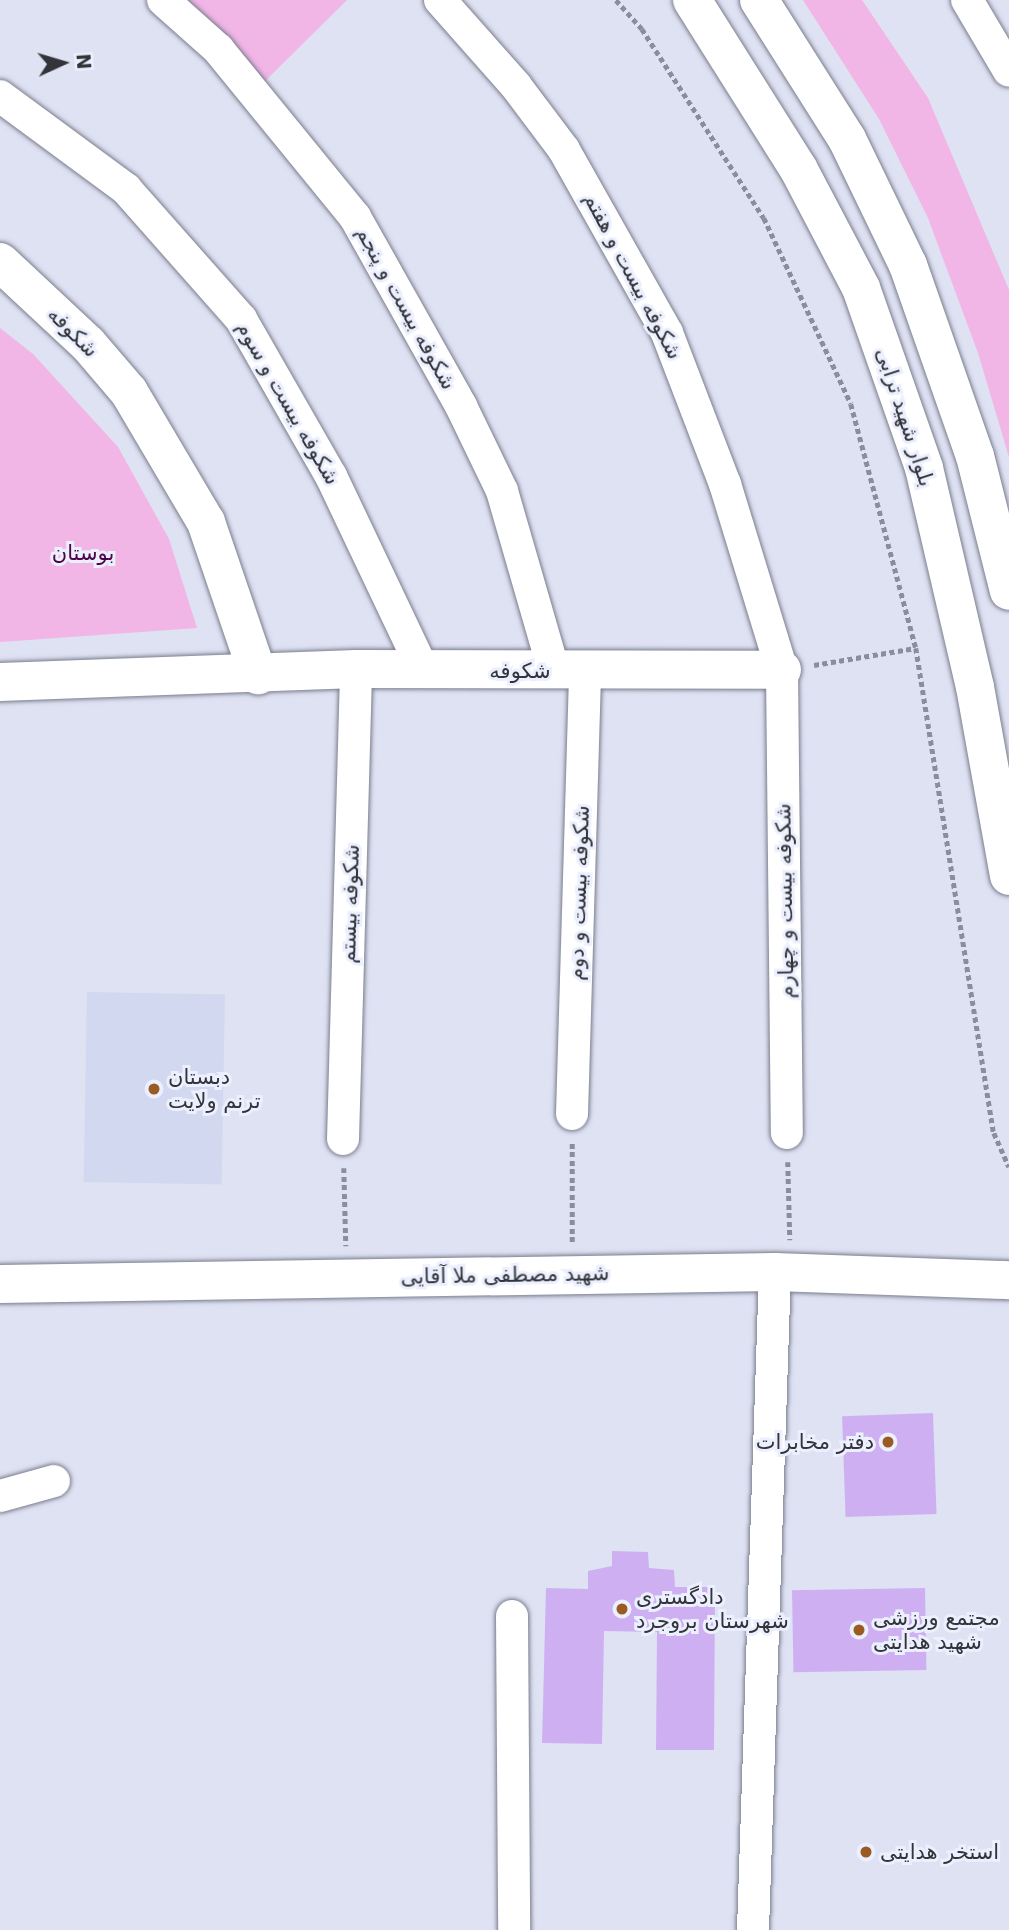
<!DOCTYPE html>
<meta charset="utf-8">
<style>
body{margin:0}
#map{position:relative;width:1009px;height:1930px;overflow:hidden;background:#dee2f3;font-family:"DejaVu Sans",Vazirmatn,sans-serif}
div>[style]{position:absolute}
.built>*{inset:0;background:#d2d8f0;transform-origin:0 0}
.green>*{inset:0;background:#f1b5e6}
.building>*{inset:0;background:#ceb0f2;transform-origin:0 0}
.path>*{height:4.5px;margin-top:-2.25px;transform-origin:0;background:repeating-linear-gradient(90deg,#8b8e9a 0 5px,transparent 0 8.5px)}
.roads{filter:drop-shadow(0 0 2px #7a7d8c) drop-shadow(0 0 2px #7a7d8c)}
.street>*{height:32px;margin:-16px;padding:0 16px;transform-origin:16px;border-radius:16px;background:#fff}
.secondary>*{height:38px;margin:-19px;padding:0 19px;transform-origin:19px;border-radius:19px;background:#fff}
.primary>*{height:38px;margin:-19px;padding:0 19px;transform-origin:19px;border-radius:19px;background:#fff}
.dots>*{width:19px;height:19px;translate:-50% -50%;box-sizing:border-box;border:4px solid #eceffd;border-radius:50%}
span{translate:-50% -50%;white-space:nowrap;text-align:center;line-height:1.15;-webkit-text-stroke:6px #eceffd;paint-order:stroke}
.street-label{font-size:21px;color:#32343a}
.park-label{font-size:21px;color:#4e0547}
.poi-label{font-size:21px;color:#32343a}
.left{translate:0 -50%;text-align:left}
.right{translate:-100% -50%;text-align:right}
.north{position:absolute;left:28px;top:28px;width:70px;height:70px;-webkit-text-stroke:5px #eceffd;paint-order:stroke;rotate:86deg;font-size:19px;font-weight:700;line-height:28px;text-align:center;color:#32343a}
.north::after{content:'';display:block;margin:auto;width:24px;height:32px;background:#32343a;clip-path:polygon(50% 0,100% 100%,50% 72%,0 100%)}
</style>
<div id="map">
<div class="built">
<i style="left:87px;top:992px;width:138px;height:190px;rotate:1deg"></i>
</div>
<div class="green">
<i style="clip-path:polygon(169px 0,347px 0,258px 88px)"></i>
<i style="clip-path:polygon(803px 0,862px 0,928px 98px,1009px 290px,1009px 457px,978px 353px,928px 218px,879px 119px)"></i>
<i style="clip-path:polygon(0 328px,33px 354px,118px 447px,169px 539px,197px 628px,0 642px)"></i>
</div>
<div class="building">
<i style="left:933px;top:1413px;width:101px;height:91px;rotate:88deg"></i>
<i style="clip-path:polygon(612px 1551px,648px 1552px,649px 1568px,674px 1570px,675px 1587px,715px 1587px,714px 1750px,656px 1750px,657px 1632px,604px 1631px,602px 1744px,542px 1743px,546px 1588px,588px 1589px,588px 1571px,612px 1566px)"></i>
<i style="left:925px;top:1588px;width:82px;height:133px;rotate:89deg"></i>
</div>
<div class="path">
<i style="left:616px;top:0;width:39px;rotate:48deg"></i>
<i style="left:642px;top:29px;width:225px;rotate:57.2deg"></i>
<i style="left:764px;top:218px;width:205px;rotate:64.9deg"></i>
<i style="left:851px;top:404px;width:253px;rotate:75.1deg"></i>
<i style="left:916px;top:648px;width:491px;rotate:80.9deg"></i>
<i style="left:994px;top:1133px;width:37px;rotate:66deg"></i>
<i style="left:814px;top:665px;width:103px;rotate:-9.5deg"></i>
<i style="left:788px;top:1162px;width:78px;rotate:88.5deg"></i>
<i style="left:344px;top:1168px;width:78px;rotate:88.5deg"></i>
<i style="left:572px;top:1242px;width:99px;rotate:-90deg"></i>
</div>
<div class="roads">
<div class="street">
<i style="left:163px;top:0;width:74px;rotate:41.7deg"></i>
<i style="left:218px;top:49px;width:217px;rotate:50.8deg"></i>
<i style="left:355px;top:217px;width:217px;rotate:60.7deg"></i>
<i style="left:461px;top:406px;width:94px;rotate:64.2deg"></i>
<i style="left:502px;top:491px;width:187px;rotate:73.9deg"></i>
<i style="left:440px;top:0;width:115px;rotate:48.5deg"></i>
<i style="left:516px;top:86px;width:80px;rotate:53.1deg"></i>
<i style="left:564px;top:150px;width:210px;rotate:60.6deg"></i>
<i style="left:667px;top:333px;width:162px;rotate:69deg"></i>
<i style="left:725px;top:484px;width:195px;rotate:73deg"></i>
<i style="left:782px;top:670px;width:463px;rotate:89.4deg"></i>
<i style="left:967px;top:0;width:82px;rotate:59.4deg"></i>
<i style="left:0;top:96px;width:157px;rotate:36.4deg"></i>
<i style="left:126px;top:189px;width:174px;rotate:48.5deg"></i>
<i style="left:241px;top:319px;width:181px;rotate:60.2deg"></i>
<i style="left:331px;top:476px;width:215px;rotate:64.6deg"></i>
<i style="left:572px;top:1114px;width:443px;rotate:-88.3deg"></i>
<i style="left:343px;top:1139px;width:470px;rotate:-88.4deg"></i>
<i style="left:0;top:1496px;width:56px;rotate:-15.5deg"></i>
<i style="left:512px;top:1616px;width:314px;rotate:89.6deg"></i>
<i style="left:753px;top:1930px;width:658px;rotate:-88.09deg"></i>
</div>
<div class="secondary">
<i style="left:0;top:262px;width:120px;rotate:43deg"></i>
<i style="left:88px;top:344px;width:63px;rotate:49.5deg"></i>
<i style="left:129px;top:392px;width:151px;rotate:59.4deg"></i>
<i style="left:206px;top:522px;width:162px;rotate:71.2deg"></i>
<i style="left:0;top:682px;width:356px;rotate:-2.1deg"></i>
<i style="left:356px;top:669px;width:426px;rotate:0.1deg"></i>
<i style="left:0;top:1284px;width:775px;rotate:-0.89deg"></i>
<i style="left:775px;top:1272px;width:234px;rotate:2deg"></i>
</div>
<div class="primary">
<i style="left:692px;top:0;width:199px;rotate:57.8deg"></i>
<i style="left:798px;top:168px;width:136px;rotate:62.3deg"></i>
<i style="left:861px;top:288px;width:191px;rotate:70.7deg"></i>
<i style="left:924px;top:468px;width:225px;rotate:76.9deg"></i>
<i style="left:975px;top:687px;width:192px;rotate:79.8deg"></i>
<i style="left:759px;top:0;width:165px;rotate:57.7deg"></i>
<i style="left:847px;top:139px;width:140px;rotate:64.2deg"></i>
<i style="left:908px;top:265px;width:202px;rotate:70.7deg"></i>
<i style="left:975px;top:456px;width:139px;rotate:75.9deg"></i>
</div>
</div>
<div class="dots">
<i style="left:154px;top:1089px;background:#9a5b23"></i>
<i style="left:888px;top:1442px;background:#9a5b23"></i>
<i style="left:622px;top:1609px;background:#9a5b23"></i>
<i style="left:859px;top:1630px;background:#9a5b23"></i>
<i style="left:866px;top:1852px;background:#9a5b23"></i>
</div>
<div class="street-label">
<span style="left:633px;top:276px;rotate:62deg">شکوفه بیست و هفتم</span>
<span style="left:406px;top:308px;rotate:61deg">شکوفه بیست و پنجم</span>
<span style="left:73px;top:332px;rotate:45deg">شکوفه</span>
<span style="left:288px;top:403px;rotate:60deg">شکوفه بیست و سوم</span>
<span style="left:905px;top:417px;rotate:72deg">بلوار شهید ترابی</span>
<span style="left:520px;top:671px">شکوفه</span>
<span style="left:579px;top:893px;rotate:-88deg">شکوفه بیست و دوم</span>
<span style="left:785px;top:901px;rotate:-91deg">شکوفه بیست و چهارم</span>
<span style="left:350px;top:904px;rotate:-88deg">شکوفه بیستم</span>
<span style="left:505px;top:1275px;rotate:-1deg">شهید مصطفی ملا آقایی</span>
</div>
<div class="park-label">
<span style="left:83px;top:553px">بوستان</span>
</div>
<div class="poi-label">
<span class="left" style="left:168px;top:1089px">دبستان<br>ترنم ولایت</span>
<span class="right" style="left:874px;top:1442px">دفتر مخابرات</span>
<span class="left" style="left:636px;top:1609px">دادگستری<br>شهرستان بروجرد</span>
<span class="left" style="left:873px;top:1630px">مجتمع ورزشی<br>شهید هدایتی</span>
<span class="left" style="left:880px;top:1852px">استخر هدایتی</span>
</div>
<div class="north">N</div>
</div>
